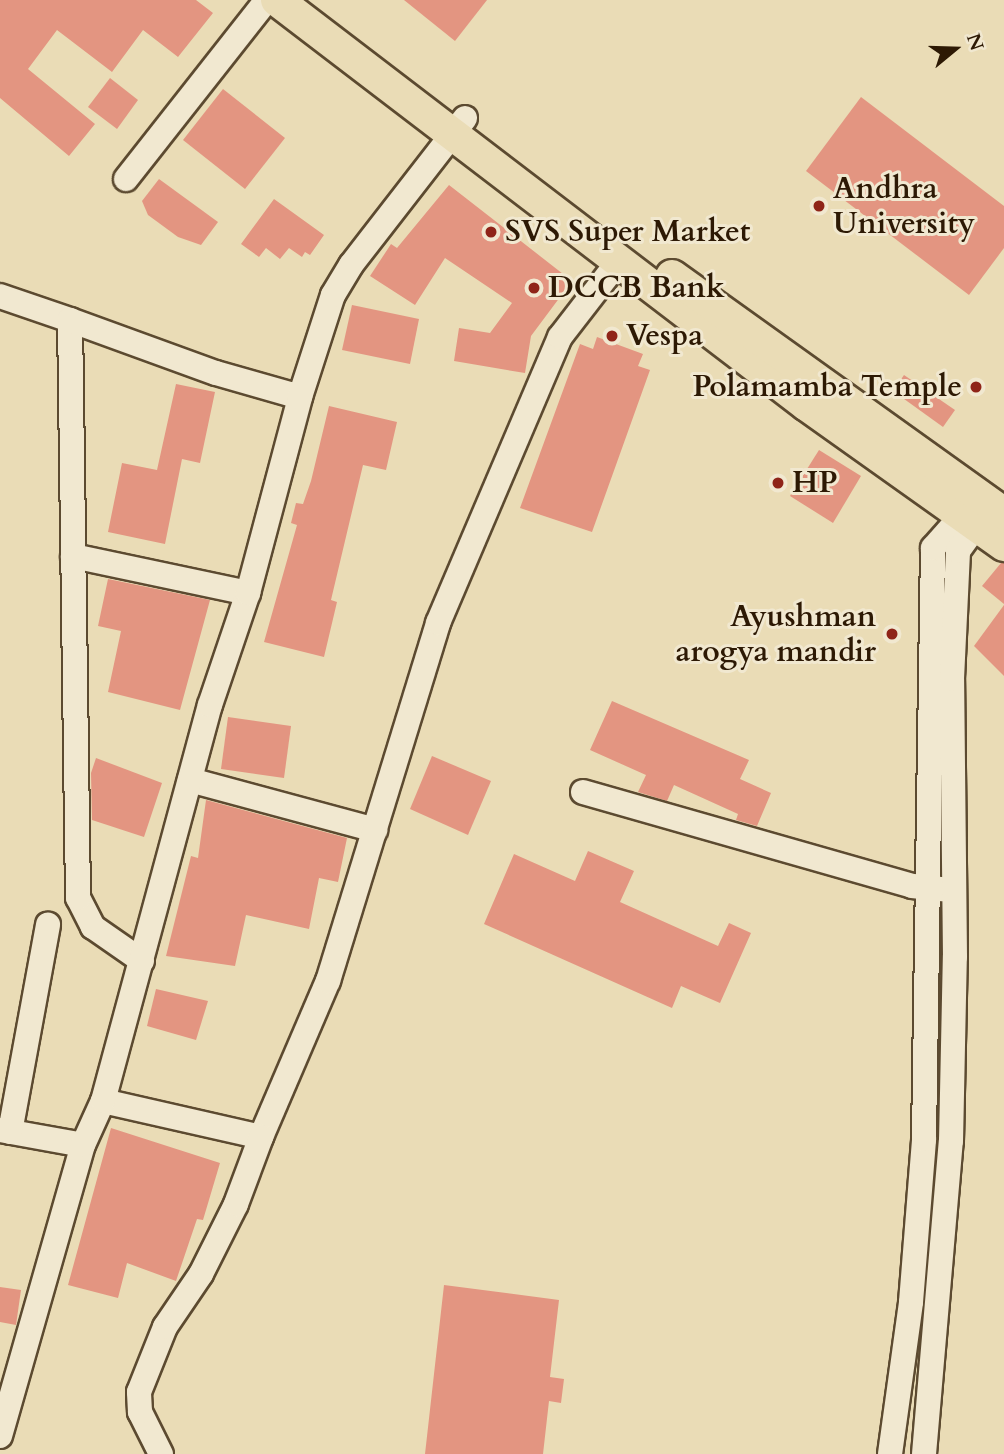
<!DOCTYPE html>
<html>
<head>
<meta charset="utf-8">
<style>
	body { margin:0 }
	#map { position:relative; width:1004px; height:1454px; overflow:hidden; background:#eadcb6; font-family:Cardo,serif }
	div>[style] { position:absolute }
	.building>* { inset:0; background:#e39581 }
	.roads { filter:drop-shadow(2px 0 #5c4a30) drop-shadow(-2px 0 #5c4a30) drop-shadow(0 2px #5c4a30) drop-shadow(0 -2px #5c4a30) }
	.minor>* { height:24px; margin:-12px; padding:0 12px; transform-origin:12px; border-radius:12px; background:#f1e8d0 }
	.major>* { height:32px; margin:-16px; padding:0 16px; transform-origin:16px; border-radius:16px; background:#eadcb6 }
	.dots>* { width:19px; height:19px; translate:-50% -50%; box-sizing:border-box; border:4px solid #f1e8d0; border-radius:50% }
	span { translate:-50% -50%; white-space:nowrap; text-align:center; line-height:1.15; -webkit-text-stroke:6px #f1e8d0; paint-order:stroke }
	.poi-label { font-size:30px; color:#2d1904; font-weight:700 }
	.left { translate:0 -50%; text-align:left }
	.right { translate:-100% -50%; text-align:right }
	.north { position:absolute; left:920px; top:14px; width:70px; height:70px; -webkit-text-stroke:5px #f1e8d0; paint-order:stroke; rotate:71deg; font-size:19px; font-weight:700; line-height:28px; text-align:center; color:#2d1904 }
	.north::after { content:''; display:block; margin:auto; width:24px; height:32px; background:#2d1904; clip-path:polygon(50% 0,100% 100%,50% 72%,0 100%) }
</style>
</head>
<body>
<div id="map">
	<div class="building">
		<i style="clip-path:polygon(0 0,196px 0,213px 13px,178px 57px,143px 30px,112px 72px,57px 30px,28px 69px,95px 124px,69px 156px,0 98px)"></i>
		<i style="clip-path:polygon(404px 0,487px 0,455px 41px)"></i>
		<i style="clip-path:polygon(110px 78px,138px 100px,117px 129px,88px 107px)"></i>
		<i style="clip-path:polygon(223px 89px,285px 138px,245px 189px,183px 140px)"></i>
		<i style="clip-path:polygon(861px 97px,1004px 206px,1004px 248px,969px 295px,806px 171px)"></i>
		<i style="clip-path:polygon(159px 179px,218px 222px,201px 245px,178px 237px,148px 215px,142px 201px)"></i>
		<i style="clip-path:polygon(449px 185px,572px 281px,531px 336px,525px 373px,454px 361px,459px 328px,490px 333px,512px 303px,445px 258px,415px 305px,370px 276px,391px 244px,397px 248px)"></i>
		<i style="clip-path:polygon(274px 199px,324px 235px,310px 255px,305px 252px,302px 257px,289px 248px,280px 259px,266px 248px,259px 257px,241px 244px)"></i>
		<i style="clip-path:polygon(352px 305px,419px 319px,410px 364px,342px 350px)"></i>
		<i style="clip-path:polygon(597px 337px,643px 354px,638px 366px,650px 370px,592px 532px,520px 508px,580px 344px,593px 349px)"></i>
		<i style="clip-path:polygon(904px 375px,955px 410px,943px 427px,893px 391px)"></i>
		<i style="clip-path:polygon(176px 384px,215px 392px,200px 463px,182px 459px,165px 544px,108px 532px,122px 463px,157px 470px)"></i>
		<i style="clip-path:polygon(329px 406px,397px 422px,386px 470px,363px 465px,331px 600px,337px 602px,324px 657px,264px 642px,297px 525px,291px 523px,296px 503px,303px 504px,311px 481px)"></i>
		<i style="clip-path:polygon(819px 450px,861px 476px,833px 523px,790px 496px)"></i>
		<i style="clip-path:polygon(1001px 563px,1004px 563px,1004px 604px,982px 586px)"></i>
		<i style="clip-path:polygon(108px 579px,210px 600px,180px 710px,108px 692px,121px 631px,98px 626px)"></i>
		<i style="clip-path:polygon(1004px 605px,1004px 676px,974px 646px)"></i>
		<i style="clip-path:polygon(612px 701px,749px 760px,740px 779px,771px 793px,757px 826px,736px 820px,738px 814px,674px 785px,667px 801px,638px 792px,646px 775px,590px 750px)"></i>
		<i style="clip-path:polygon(228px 717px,291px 726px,284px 778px,221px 769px)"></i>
		<i style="clip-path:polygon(432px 756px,491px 781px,468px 835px,410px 809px)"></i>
		<i style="clip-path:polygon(96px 758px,162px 783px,144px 837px,92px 820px,91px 773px)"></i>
		<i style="clip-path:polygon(206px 800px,347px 838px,338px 882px,319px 878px,309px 929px,246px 915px,235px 966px,166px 956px,191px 856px,198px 858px)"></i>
		<i style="clip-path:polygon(588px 851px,634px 871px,620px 902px,718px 946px,729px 923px,751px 933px,720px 1003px,681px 986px,672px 1008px,484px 924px,514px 854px,575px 881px)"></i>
		<i style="clip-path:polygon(156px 989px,208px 1001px,196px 1040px,147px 1026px)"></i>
		<i style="clip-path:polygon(111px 1128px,220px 1163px,203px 1220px,197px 1219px,176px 1281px,127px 1263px,118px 1298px,68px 1285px)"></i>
		<i style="clip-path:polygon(444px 1285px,559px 1300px,550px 1377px,564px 1379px,561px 1403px,549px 1401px,543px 1454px,425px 1454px)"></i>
		<i style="clip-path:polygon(0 1287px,21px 1290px,16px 1325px,0 1322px)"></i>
	</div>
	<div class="roads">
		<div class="minor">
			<i style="left:126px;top:179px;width:228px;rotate:-51.8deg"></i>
			<i style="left:0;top:296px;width:74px;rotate:18.9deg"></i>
			<i style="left:73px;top:556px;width:179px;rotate:11.9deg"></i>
			<i style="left:190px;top:780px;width:192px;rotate:15.1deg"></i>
			<i style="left:583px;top:792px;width:342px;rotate:15.9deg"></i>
			<i style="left:912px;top:886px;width:31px;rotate:6deg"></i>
			<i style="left:142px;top:961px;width:60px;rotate:-145.2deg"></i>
			<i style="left:93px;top:927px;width:33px;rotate:-117deg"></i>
			<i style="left:78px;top:898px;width:578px;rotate:-90.79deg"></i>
			<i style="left:70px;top:320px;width:155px;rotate:20deg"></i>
			<i style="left:216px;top:373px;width:87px;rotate:15.9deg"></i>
			<i style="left:103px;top:1101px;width:162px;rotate:12.8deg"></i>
			<i style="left:261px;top:1137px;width:170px;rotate:-66.8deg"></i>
			<i style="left:328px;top:981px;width:375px;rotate:-72.9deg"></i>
			<i style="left:438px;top:623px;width:311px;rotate:-66.9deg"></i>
			<i style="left:560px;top:337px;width:95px;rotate:-52.3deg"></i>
			<i style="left:0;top:1130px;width:84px;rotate:10.2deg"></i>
			<i style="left:10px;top:1132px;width:211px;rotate:-79.6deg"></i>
			<i style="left:0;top:1436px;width:303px;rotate:-74.1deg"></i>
			<i style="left:83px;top:1145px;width:48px;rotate:-65.6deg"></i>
			<i style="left:103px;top:1101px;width:410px;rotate:-74.9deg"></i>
			<i style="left:210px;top:705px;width:118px;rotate:-71.3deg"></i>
			<i style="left:248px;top:593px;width:203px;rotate:-75.1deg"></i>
			<i style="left:300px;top:397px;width:107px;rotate:-72.1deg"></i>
			<i style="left:333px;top:295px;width:35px;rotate:-59deg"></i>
			<i style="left:351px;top:265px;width:186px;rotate:-52.2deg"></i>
			<i style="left:161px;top:1454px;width:47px;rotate:-116.6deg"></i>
			<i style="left:140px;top:1412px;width:20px;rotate:-93deg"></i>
			<i style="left:139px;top:1392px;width:70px;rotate:-68.2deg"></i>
			<i style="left:165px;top:1327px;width:64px;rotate:-55.8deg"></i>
			<i style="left:201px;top:1274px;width:78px;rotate:-63.4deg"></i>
			<i style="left:236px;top:1204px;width:72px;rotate:-69.5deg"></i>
			<i style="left:890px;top:1454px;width:153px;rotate:-82.1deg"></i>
			<i style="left:911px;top:1302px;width:164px;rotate:-85.4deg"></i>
			<i style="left:924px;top:1139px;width:591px;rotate:-89.13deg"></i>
			<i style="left:933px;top:548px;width:60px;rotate:-48.4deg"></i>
			<i style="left:924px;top:1454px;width:314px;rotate:-85.1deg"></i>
			<i style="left:951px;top:1141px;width:184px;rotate:-88.8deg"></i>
			<i style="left:955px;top:957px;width:278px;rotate:-90.6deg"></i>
			<i style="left:952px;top:679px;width:128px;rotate:-87.3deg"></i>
			<i style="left:958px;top:551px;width:49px;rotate:-54.1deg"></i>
		</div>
		<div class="major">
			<i style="left:277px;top:0;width:667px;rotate:37.39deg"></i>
			<i style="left:807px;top:405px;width:242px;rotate:35.4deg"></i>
			<i style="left:672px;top:276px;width:408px;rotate:35.6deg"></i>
		</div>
	</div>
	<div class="dots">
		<i style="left:819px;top:206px;background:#8f2418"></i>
		<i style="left:491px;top:232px;background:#8f2418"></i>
		<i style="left:534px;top:288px;background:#8f2418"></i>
		<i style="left:612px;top:336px;background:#8f2418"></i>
		<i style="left:976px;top:387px;background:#8f2418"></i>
		<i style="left:778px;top:483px;background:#8f2418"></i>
		<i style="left:892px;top:634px;background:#8f2418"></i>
	</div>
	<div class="poi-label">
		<span class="left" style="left:833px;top:206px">Andhra<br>University</span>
		<span class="left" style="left:505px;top:232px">SVS Super Market</span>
		<span class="left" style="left:548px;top:288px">DCCB Bank</span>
		<span class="left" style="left:626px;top:336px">Vespa</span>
		<span class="right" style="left:962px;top:387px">Polamamba Temple</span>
		<span class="left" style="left:792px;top:483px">HP</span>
		<span class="right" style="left:876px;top:634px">Ayushman<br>arogya mandir</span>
	</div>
	<div class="north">N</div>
</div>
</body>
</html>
